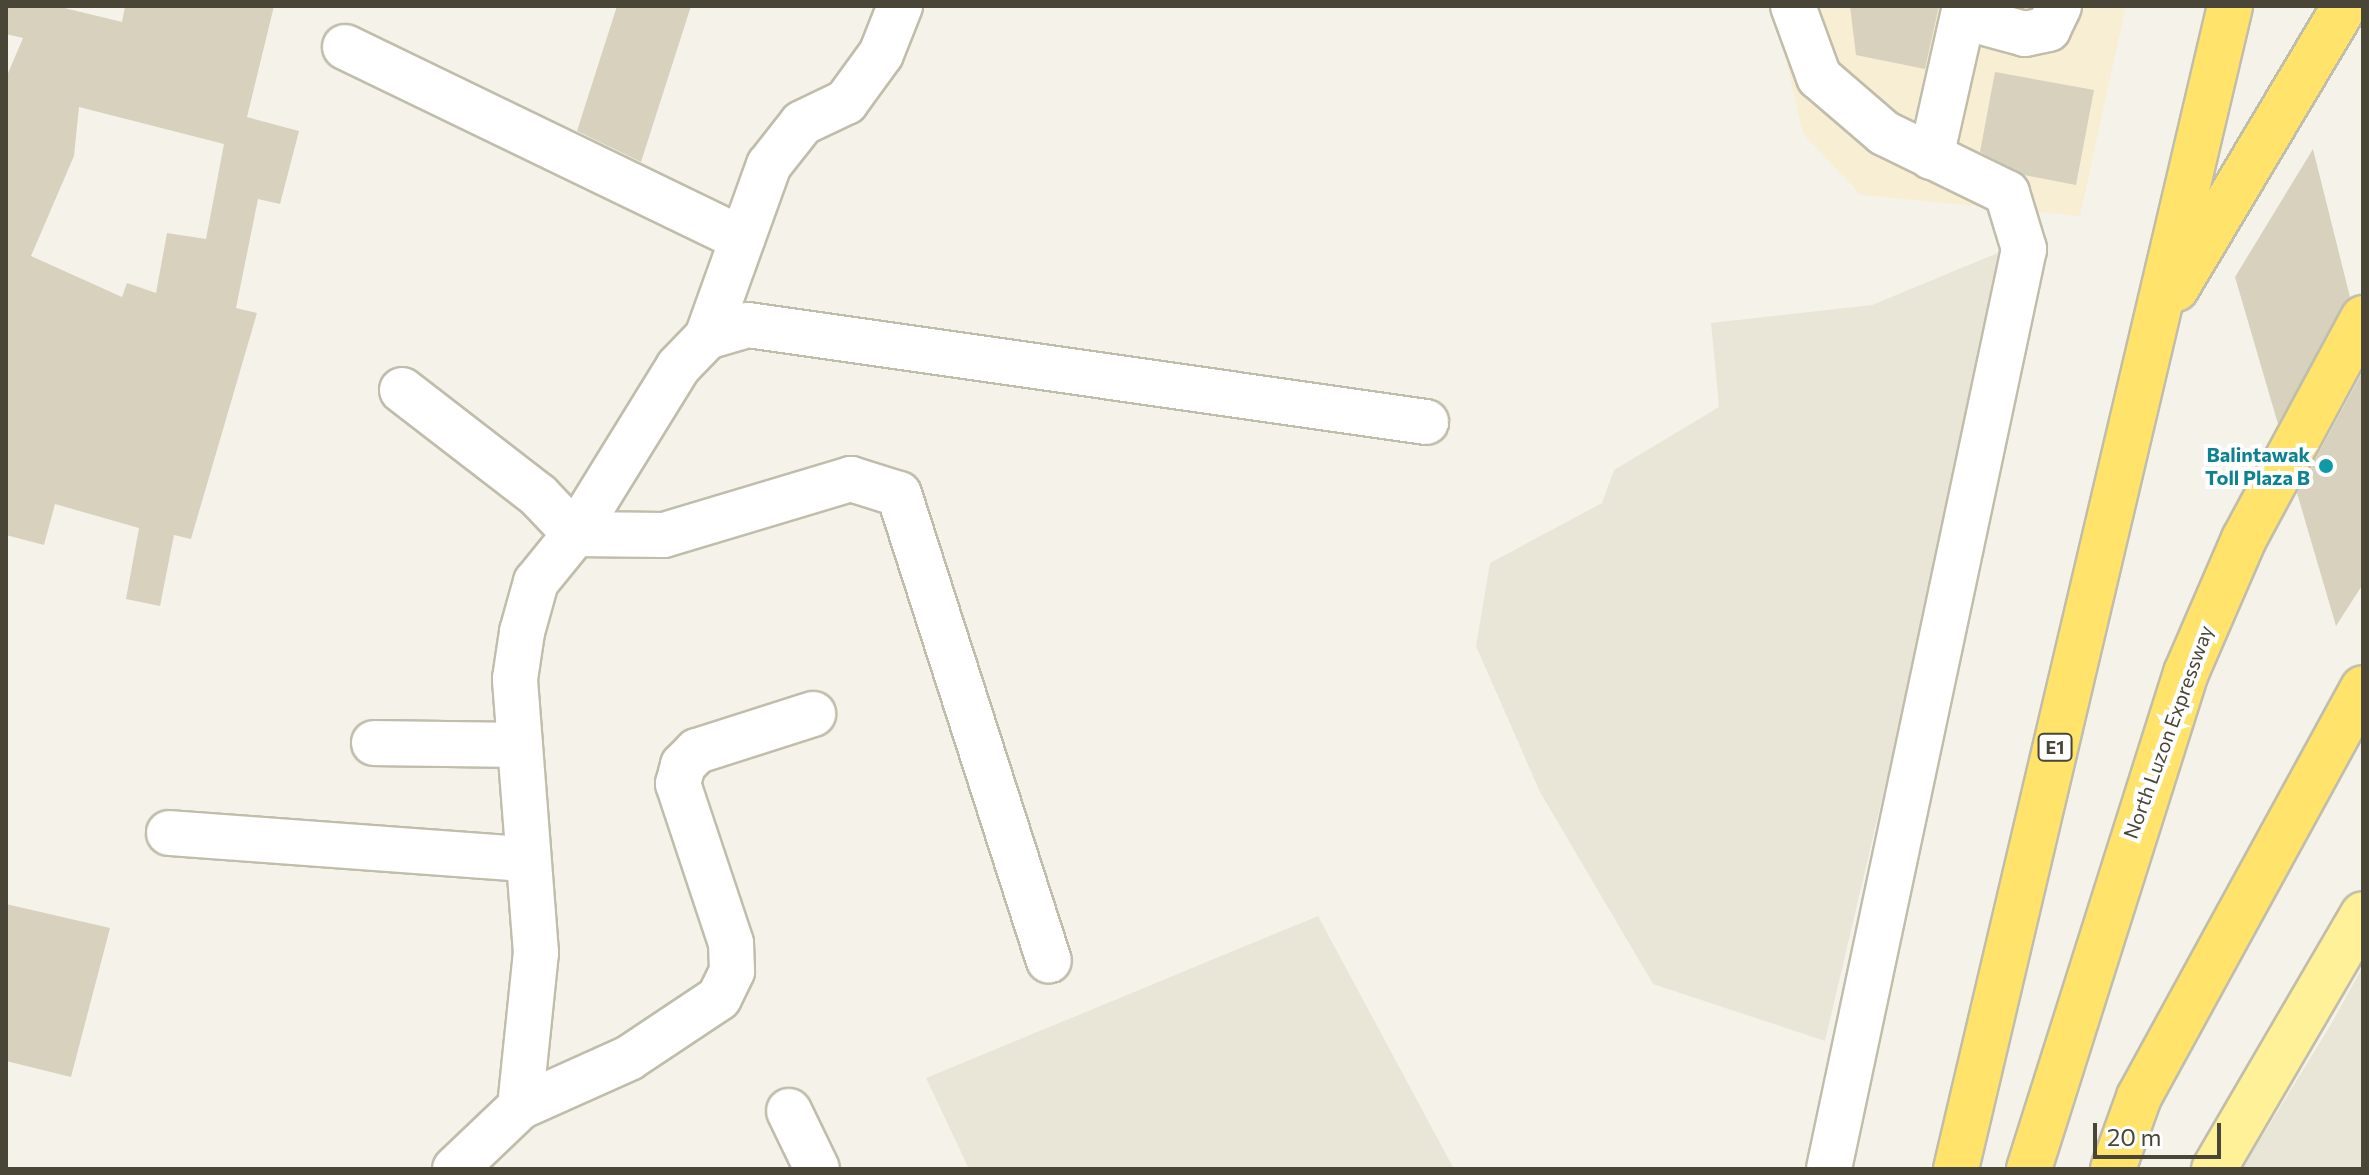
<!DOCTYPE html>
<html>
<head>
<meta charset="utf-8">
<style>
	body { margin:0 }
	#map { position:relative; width:2369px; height:1175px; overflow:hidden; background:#f5f3e9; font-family:Commissioner,sans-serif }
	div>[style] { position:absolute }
	.residential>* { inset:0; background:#e9e6d7 }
	.commercial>* { inset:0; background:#f7eed4 }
	.building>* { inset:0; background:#d7d1be }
	.roads { filter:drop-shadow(2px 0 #c1bdab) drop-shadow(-2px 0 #c1bdab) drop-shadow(0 2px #c1bdab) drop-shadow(0 -2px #c1bdab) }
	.minor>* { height:44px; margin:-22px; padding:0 22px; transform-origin:22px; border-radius:22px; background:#fff }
	.major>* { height:44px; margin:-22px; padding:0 22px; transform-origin:22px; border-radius:22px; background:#fff198 }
	.highway>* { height:44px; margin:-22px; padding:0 22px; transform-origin:22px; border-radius:22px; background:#ffe36a }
	.dots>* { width:22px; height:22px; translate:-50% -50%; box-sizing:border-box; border:4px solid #fff; border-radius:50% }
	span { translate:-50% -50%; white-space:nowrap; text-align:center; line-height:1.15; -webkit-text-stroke:8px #fff; paint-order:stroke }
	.shield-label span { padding:2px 6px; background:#fff; border:2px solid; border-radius:6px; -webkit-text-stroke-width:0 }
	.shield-label { font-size:18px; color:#494537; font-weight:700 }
	.culture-label { font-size:20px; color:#0d838f; font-weight:700 }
	.right { translate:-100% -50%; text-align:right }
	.street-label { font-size:20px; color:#494537 }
	.frame { position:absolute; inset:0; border:8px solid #494537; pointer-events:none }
	.scale { position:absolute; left:2093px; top:1123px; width:128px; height:36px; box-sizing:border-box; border:4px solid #494537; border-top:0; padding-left:10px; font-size:24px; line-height:28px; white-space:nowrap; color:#494537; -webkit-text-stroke:6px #fff; paint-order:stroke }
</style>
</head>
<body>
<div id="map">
	<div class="residential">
		<i style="clip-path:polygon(2012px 247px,1825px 1041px,1653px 984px,1540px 792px,1476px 646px,1490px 563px,1602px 503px,1614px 470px,1719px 407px,1711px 323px,1872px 305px)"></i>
		<i style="clip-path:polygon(1318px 916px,1454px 1169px,969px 1169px,926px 1078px)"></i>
		<i style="clip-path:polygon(2363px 966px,2363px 1169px,2242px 1169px,2330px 1026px)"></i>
	</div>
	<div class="commercial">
		<i style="clip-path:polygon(1773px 6px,2126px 6px,2080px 216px,1861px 195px,1803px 134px)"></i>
	</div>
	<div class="building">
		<i style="clip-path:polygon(evenodd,6px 6px,56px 6px,122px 22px,125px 6px,274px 6px,247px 117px,299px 131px,280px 204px,258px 199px,236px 308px,257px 313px,191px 539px,174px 535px,160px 606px,126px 599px,139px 528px,55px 504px,44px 545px,6px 535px,6px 78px,23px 38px,6px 34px,6px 6px,79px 107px,224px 144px,206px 239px,167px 233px,156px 293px,127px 283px,122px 297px,31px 256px,74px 156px,79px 107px)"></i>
		<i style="clip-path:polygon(617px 6px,691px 6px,641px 162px,577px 131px)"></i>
		<i style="clip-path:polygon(1850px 6px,1939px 6px,1925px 69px,1856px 55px)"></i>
		<i style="clip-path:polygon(1995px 72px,2094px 90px,2076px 185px,2024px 175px,1980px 152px)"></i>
		<i style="clip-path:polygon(2313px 149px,2350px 297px,2278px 424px,2235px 277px)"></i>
		<i style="clip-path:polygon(2363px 371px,2363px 584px,2336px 626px,2297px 493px)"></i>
		<i style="clip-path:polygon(6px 904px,110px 928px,71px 1077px,6px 1061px)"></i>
	</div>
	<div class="roads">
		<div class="minor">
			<i style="left:1793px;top:6px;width:76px;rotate:69.9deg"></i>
			<i style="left:1819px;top:77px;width:86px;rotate:40.7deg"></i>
			<i style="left:1884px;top:133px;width:137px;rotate:26deg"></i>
			<i style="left:2007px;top:193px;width:59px;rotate:73.1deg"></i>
			<i style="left:2024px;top:249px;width:940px;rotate:101.97deg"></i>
			<i style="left:1963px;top:17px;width:64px;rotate:15.3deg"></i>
			<i style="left:2025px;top:34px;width:24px;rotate:-12deg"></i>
			<i style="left:2048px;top:29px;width:25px;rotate:-64deg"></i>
			<i style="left:345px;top:47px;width:441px;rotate:25.8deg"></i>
			<i style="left:1931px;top:157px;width:155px;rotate:-77.3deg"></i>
			<i style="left:707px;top:337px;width:183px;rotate:-70.2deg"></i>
			<i style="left:769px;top:165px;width:53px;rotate:-51.8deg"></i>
			<i style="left:802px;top:123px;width:49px;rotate:-25.5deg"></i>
			<i style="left:846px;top:102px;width:59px;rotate:-53.9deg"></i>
			<i style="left:881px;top:54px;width:52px;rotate:-68.4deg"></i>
			<i style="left:402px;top:390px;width:172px;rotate:37.7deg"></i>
			<i style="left:538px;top:495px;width:54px;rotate:46.5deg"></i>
			<i style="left:575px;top:534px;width:89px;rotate:0.6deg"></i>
			<i style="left:664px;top:535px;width:195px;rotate:-16.7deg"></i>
			<i style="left:851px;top:479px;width:50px;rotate:17.4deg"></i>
			<i style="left:899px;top:494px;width:490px;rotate:72.2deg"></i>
			<i style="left:374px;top:743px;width:146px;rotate:0.8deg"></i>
			<i style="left:169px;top:833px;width:359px;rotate:4.2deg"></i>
			<i style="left:520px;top:1107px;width:155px;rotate:-84.1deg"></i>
			<i style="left:536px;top:953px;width:275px;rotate:-94.4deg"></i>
			<i style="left:515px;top:679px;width:48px;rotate:-81.5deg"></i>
			<i style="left:522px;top:632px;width:52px;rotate:-74.4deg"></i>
			<i style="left:536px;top:582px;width:62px;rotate:-50.9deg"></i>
			<i style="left:575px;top:534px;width:196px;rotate:-58.3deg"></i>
			<i style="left:678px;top:367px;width:42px;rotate:-46deg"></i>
			<i style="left:707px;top:337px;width:43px;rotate:-16.3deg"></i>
			<i style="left:748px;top:325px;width:685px;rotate:8.14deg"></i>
			<i style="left:789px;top:1111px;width:64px;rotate:64.2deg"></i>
			<i style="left:455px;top:1169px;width:90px;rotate:-43.6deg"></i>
			<i style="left:520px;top:1107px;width:120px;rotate:-24.2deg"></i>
			<i style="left:629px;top:1058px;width:108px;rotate:-33.7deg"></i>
			<i style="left:719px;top:998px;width:30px;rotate:-64deg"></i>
			<i style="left:732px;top:971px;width:28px;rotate:-92deg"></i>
			<i style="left:731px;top:943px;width:168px;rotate:-108.4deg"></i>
			<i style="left:678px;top:784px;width:20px;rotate:-75deg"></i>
			<i style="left:683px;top:765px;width:20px;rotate:-45deg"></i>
			<i style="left:697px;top:751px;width:122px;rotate:-17.7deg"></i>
		</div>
		<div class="major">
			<i style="left:2214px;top:1169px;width:295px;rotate:-59.7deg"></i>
		</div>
		<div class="highway">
			<i style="left:2176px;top:289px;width:330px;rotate:-59.2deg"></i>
			<i style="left:1956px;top:1169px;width:1195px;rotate:-76.74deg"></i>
			<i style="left:2029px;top:1169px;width:520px;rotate:-72.44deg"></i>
			<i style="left:2186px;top:673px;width:146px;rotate:-66.6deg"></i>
			<i style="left:2244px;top:539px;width:251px;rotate:-61.7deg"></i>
			<i style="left:2113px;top:1169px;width:77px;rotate:-70.1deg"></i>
			<i style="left:2139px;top:1097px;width:466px;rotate:-61.3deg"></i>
		</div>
	</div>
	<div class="dots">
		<i style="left:2326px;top:466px;background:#0f9aa8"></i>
	</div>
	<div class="shield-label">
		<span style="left:2055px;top:747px">E1</span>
	</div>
	<div class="culture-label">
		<span class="right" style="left:2310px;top:466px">Balintawak<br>Toll Plaza B</span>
	</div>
	<div class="street-label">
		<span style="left:2168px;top:732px;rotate:-70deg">North Luzon Expressway</span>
	</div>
	<div class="frame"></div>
	<div class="scale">20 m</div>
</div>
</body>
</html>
